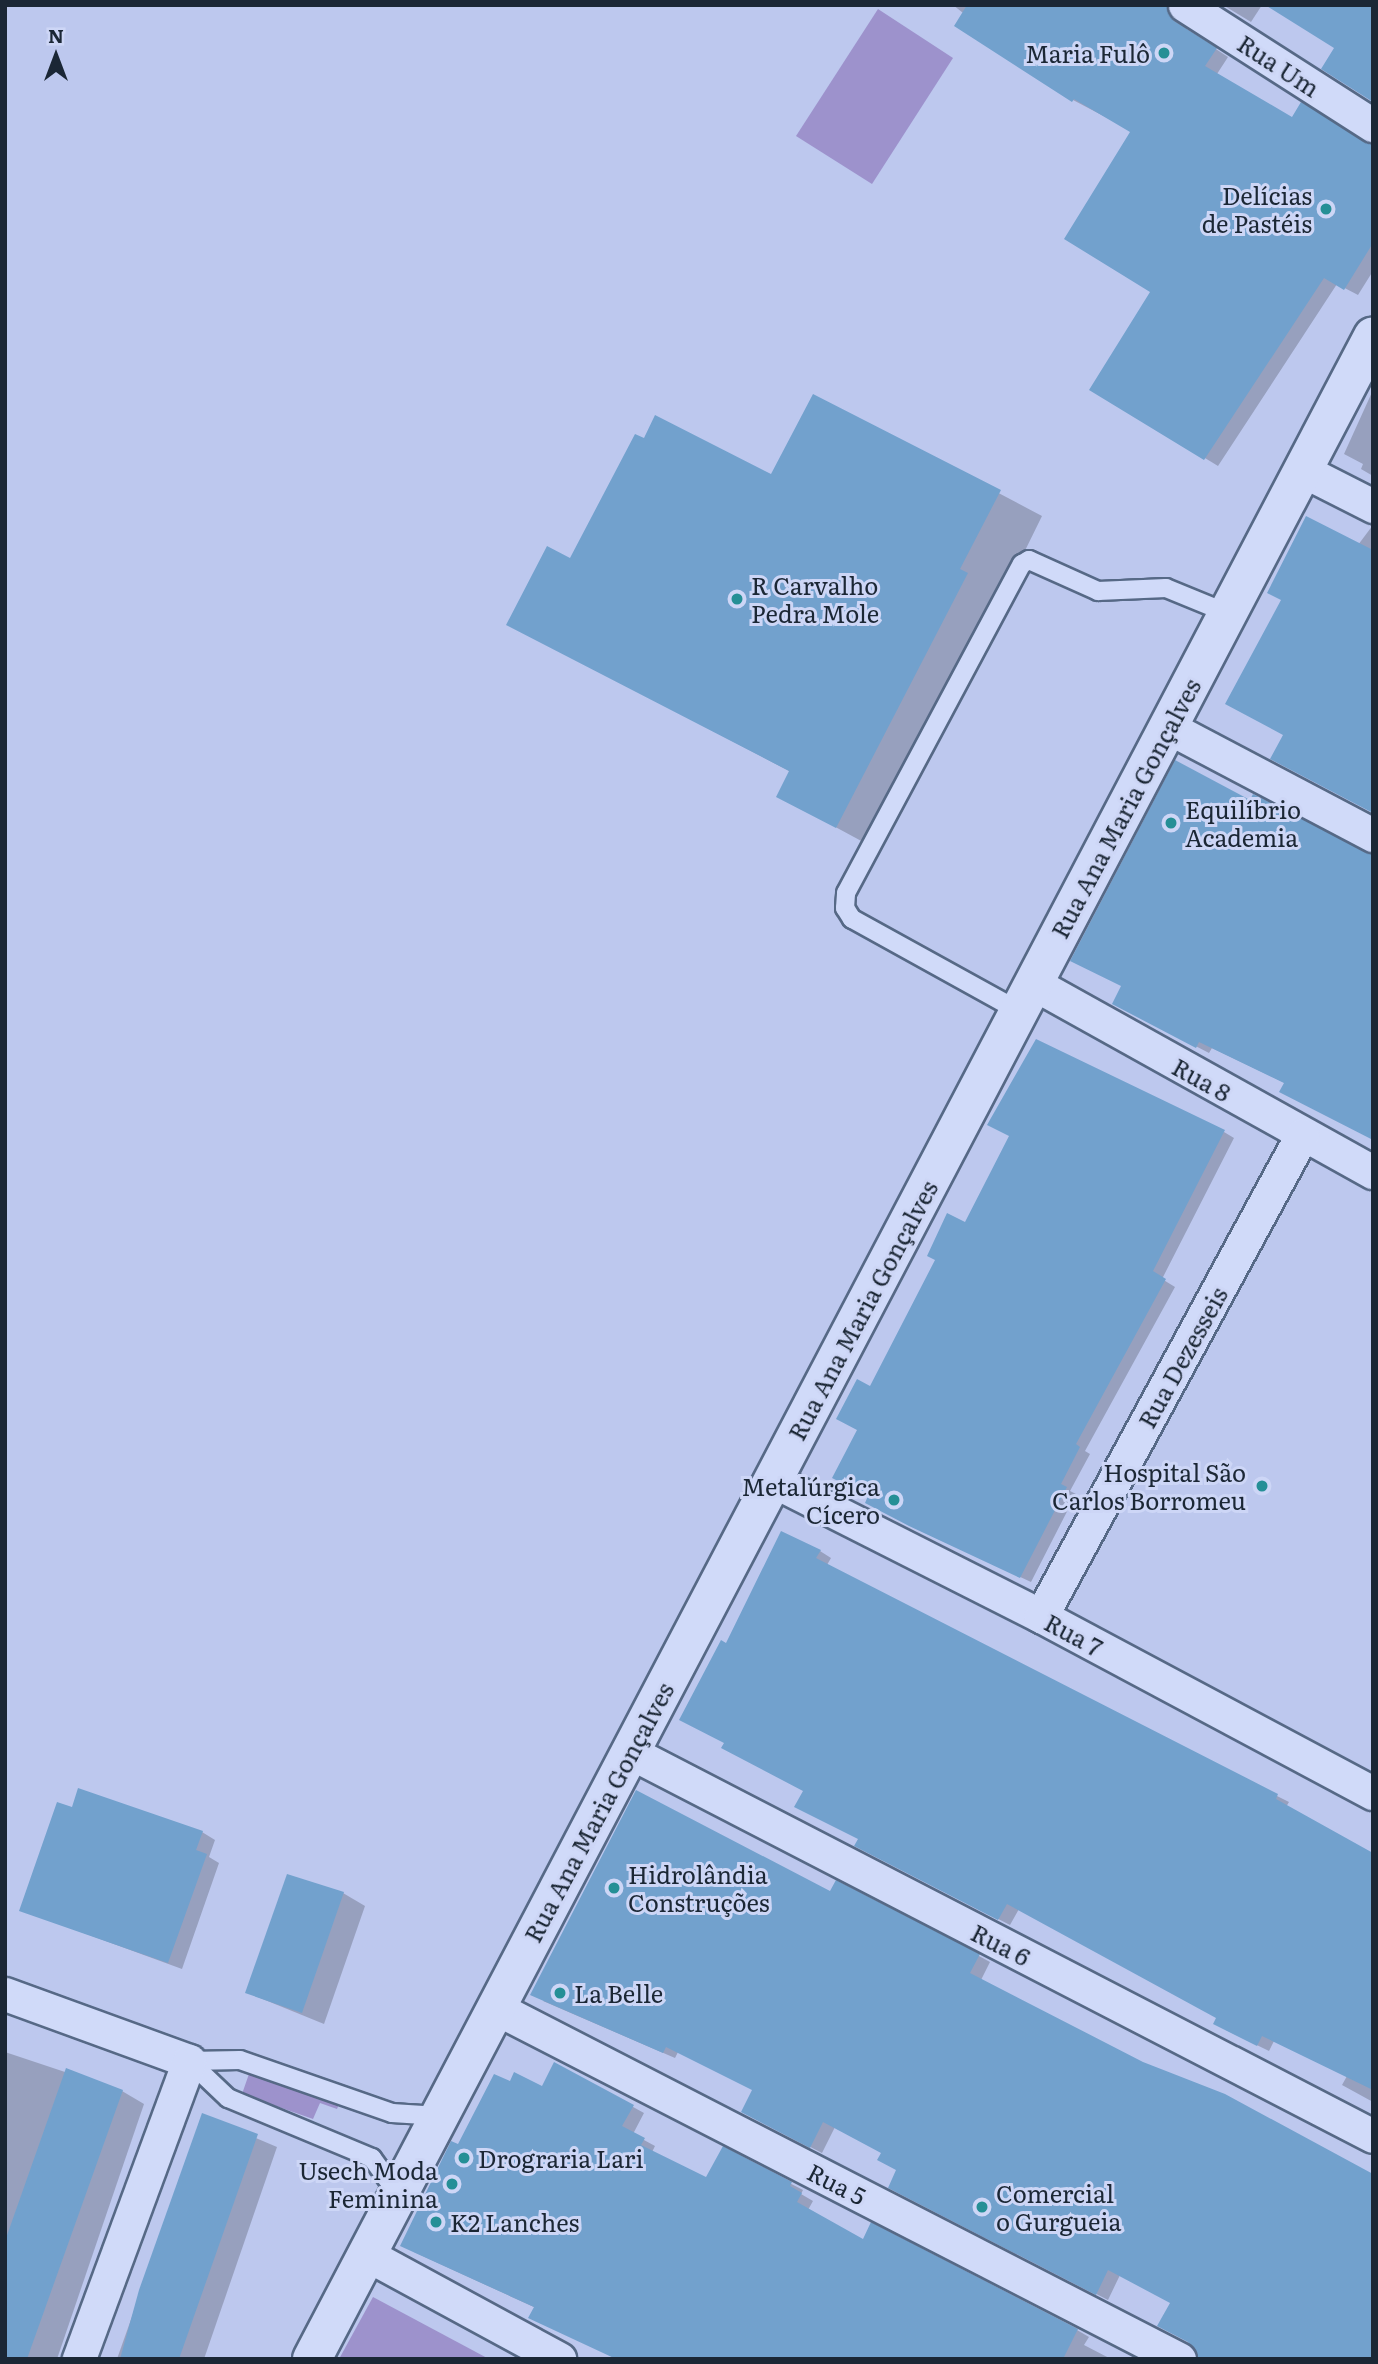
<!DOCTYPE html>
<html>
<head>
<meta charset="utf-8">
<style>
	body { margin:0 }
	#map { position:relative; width:1378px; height:2364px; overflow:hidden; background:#bdc8ee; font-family:Literata,serif }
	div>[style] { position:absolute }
	.green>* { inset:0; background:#9d92cc }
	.shadow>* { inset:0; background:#0003 }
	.building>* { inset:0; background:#72a1cd }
	.roads { filter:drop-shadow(2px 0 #566986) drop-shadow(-2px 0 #566986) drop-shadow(0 2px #566986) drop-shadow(0 -2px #566986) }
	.lane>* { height:18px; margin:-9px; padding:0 9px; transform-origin:9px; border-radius:9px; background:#d0daf9 }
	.street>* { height:33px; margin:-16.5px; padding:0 16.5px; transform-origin:16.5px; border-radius:16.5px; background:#d0daf9 }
	.secondary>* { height:38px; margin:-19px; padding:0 19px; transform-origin:19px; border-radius:19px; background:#d0daf9 }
	.dots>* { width:19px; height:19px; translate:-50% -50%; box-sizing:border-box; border:4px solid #cdd6f6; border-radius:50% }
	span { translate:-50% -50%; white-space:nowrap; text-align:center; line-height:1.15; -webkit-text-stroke:6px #cdd6f6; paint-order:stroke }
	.poi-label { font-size:24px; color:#1b2735 }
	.right { translate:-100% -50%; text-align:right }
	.left { translate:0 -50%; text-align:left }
	.street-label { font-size:24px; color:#1b2735 }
	.frame { position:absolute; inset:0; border:7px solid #1b2735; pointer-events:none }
	.north { position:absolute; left:21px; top:21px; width:70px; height:70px; -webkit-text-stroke:5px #cdd6f6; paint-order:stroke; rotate:0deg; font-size:19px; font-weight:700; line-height:28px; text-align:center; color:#1b2735 }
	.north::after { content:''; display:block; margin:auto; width:24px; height:32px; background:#1b2735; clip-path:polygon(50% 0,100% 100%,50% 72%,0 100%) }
</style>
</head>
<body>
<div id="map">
	<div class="green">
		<i style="clip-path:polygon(878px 9px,953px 58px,872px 184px,796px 136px)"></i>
		<i style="clip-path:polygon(250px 2071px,339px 2104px,337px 2109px,320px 2103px,313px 2119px,242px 2094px)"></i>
		<i style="clip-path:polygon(373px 2297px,489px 2359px,339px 2359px)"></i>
	</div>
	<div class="shadow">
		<i style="clip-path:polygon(953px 5px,1180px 5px,1178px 13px,1187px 30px,1228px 57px,1217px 74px,1293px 119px,1373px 144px,1373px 271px,1358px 295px,1337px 284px,1218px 466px,1092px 389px,1153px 291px,1132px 131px,1073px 100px)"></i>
		<i style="clip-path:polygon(1223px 5px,1262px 5px,1251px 22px)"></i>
		<i style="clip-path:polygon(1373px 390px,1373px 476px,1361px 469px,1363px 464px,1344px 454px)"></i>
		<i style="clip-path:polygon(814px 396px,1042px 516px,878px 850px,778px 796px,791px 772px,509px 624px,571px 561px,772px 476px)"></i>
		<i style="clip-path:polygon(1373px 525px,1373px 812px,1285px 734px,1358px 545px)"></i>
		<i style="clip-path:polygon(1373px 879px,1285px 1083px,1212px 1048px,1209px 1053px,1126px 1010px)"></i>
		<i style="clip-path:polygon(1224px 1132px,1234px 1138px,1162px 1279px,1175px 1287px,1085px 1451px,1090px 1454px,1070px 1491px,1076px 1494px,1031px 1582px,921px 1531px,870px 1496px,859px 1429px,871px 1389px,965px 1224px)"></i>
		<i style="clip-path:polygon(820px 1551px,831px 1558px,827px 1565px,1277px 1796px,1289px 1802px,1286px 1807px,1373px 1855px,1373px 2102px,1342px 2085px,1347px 2076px,1274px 2041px,1269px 2051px,1226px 2030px,1218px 2018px,1019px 1909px,1010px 1925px,867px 1852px,860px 1839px,805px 1791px,726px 1743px,727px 1645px)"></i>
		<i style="clip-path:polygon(73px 1809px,202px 1832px,215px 1840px,209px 1857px,219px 1863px,182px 1969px,21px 1910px)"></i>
		<i style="clip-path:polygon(343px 1893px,365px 1906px,324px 2024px,248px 1993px)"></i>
		<i style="clip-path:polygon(831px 1894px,979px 1956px,990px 1962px,981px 1980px,1143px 2064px,1172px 2303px,1120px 2275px,1108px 2300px,902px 2194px,898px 2170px,883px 2153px,835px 2127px,822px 2153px,754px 2118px,754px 2090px,678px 2052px,675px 2058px,543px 2001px)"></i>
		<i style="clip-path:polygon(5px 2052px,122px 2091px,144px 2104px,57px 2359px,5px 2359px)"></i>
		<i style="clip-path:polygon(555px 2064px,644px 2113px,633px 2134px,655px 2146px,652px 2152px,707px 2179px,724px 2149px,803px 2190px,801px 2194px,813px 2201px,808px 2210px,864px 2241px,1077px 2330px,1089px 2337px,1084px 2345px,1111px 2359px,616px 2359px,536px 2308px,414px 2252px,459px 2147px,510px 2084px,543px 2088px)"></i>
		<i style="clip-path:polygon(203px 2116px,277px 2147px,204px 2359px,117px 2359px)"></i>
	</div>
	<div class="building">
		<i style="clip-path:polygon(967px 5px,1166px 5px,1174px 21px,1217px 48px,1205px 66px,1292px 117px,1301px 102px,1373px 144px,1373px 243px,1344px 290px,1324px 278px,1204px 460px,1089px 390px,1150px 292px,1064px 239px,1130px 132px,1074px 99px,1072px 102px,954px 26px)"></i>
		<i style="clip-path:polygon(1265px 5px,1373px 5px,1373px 102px,1321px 69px,1334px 48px)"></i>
		<i style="clip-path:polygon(813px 394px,1001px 490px,960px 569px,968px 573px,836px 828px,776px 797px,789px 771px,506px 625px,547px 546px,570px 558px,635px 434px,644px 438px,655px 415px,771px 474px)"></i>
		<i style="clip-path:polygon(1306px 516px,1373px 550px,1373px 813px,1270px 759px,1283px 735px,1225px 704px,1281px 600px,1267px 593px)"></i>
		<i style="clip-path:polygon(1175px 760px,1250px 800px,1253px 794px,1373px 854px,1373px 1140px,1279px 1092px,1284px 1083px,1199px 1042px,1196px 1048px,1112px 1004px,1121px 986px,1070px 961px)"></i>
		<i style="clip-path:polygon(1036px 1039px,1225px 1130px,1153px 1271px,1166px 1279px,1076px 1444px,1080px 1447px,1061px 1484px,1067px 1487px,1020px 1578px,909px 1526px,865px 1503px,868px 1496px,832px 1478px,857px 1430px,836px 1419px,857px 1379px,870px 1386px,935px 1260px,927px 1256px,947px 1213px,965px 1222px,1009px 1136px,987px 1125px)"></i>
		<i style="clip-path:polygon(781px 1531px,821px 1550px,816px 1558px,1278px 1794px,1276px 1799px,1373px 1853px,1373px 2090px,1262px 2036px,1257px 2046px,1213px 2024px,1216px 2018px,1007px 1904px,998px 1920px,854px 1846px,858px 1839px,794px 1807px,803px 1791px,721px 1748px,724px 1743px,679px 1720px,721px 1640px,726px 1643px)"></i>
		<i style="clip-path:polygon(78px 1788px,203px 1831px,196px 1850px,207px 1854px,168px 1963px,19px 1911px,57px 1802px,72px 1807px)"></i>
		<i style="clip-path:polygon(636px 1790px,830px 1891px,836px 1880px,980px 1954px,970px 1973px,1143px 2062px,1225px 2094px,1373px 2174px,1373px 2359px,1198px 2359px,1188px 2342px,1157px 2326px,1170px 2303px,1108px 2270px,1096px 2295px,888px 2188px,896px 2170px,877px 2160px,881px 2153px,823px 2122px,810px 2148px,741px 2112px,752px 2090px,666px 2047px,663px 2053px,530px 1995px)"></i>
		<i style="clip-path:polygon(287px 1874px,344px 1892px,302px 2013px,245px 1993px)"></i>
		<i style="clip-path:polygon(554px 2062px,634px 2105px,622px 2126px,645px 2138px,641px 2145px,706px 2177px,723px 2146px,792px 2182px,790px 2186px,802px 2193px,797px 2202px,863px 2239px,871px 2222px,1078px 2329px,1063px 2359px,616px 2359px,528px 2318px,534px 2307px,400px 2246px,451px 2141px,458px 2144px,494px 2074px,510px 2081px,514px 2072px,542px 2086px)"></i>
		<i style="clip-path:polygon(66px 2068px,123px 2090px,27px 2359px,5px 2359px,5px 2241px)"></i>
		<i style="clip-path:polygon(202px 2113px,258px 2134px,179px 2359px,120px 2359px,139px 2290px)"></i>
	</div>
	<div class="roads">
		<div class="lane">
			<i style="left:1019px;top:1011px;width:191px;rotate:-151.1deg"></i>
			<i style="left:852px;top:919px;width:13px;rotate:-122deg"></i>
			<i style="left:845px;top:908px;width:15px;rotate:-86deg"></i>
			<i style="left:846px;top:893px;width:373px;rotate:-61.9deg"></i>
			<i style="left:1022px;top:564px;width:8px;rotate:-30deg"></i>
			<i style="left:1029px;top:560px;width:76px;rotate:24.2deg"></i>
			<i style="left:1098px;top:591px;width:68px;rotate:-2.5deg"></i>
			<i style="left:1166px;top:588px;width:66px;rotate:22.3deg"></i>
			<i style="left:189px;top:2061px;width:51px;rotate:-1.1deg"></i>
			<i style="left:240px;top:2060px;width:161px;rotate:19.2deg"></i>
			<i style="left:392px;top:2113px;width:47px;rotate:3.7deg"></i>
			<i style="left:189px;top:2061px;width:54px;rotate:43.5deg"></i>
			<i style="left:228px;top:2098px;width:156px;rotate:22.6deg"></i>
			<i style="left:372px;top:2158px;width:44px;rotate:54.2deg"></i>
		</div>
		<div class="street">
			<i style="left:1185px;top:5px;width:223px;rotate:32.6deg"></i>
			<i style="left:1302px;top:470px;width:80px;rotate:26.9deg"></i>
			<i style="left:1168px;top:727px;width:232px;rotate:27.8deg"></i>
			<i style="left:1033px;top:983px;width:389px;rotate:29.1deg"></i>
			<i style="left:772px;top:1480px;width:301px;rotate:26.8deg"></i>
			<i style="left:1041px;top:1616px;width:376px;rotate:28.1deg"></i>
			<i style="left:1041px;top:1616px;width:547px;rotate:-61.51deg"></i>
			<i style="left:630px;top:1752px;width:836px;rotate:27.33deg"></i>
			<i style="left:5px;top:1994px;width:196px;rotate:20deg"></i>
			<i style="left:189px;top:2061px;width:318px;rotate:110.3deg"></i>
			<i style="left:496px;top:2008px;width:768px;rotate:27.2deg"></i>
			<i style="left:366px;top:2254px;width:220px;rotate:28.5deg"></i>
		</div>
		<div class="secondary">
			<i style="left:312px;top:2359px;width:2284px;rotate:-62.32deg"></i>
		</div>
	</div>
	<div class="dots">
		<i style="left:1164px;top:53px;background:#258f96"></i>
		<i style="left:1326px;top:209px;background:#258f96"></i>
		<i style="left:737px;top:599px;background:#258f96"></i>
		<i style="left:1171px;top:823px;background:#258f96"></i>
		<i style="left:1262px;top:1486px;background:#258f96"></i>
		<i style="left:894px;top:1500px;background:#258f96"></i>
		<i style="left:614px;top:1888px;background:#258f96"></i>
		<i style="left:560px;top:1993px;background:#258f96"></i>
		<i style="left:464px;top:2158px;background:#258f96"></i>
		<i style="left:452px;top:2184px;background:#258f96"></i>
		<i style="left:982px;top:2207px;background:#258f96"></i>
		<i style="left:436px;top:2222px;background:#258f96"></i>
	</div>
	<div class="poi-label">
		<span class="right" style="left:1150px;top:53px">Maria Fulô</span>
		<span class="right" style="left:1312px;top:209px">Delícias<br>de Pastéis</span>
		<span class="left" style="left:751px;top:599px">R Carvalho<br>Pedra Mole</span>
		<span class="left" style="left:1185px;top:823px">Equilíbrio<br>Academia</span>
		<span class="right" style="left:1246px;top:1486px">Hospital São<br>Carlos Borromeu</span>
		<span class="right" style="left:880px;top:1500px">Metalúrgica<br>Cícero</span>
		<span class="left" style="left:628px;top:1888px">Hidrolândia<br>Construções</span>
		<span class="left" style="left:574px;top:1993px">La Belle</span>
		<span class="left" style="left:478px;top:2158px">Drograria Lari</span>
		<span class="right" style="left:438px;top:2184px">Usech Moda<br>Feminina</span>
		<span class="left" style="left:996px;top:2207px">Comercial<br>o Gurgueia</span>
		<span class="left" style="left:450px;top:2222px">K2 Lanches</span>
	</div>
	<div class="street-label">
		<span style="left:1279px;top:65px;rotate:33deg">Rua Um</span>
		<span style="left:1125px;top:808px;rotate:-62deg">Rua Ana Maria Gonçalves</span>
		<span style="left:1202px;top:1079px;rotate:29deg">Rua 8</span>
		<span style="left:862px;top:1310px;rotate:-62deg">Rua Ana Maria Gonçalves</span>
		<span style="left:1182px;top:1357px;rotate:-61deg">Rua Dezesseis</span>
		<span style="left:1074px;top:1634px;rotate:28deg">Rua 7</span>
		<span style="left:598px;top:1812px;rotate:-62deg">Rua Ana Maria Gonçalves</span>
		<span style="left:1001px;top:1944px;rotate:27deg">Rua 6</span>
		<span style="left:837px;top:2183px;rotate:27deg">Rua 5</span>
	</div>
	<div class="frame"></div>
	<div class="north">N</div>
</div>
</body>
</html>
